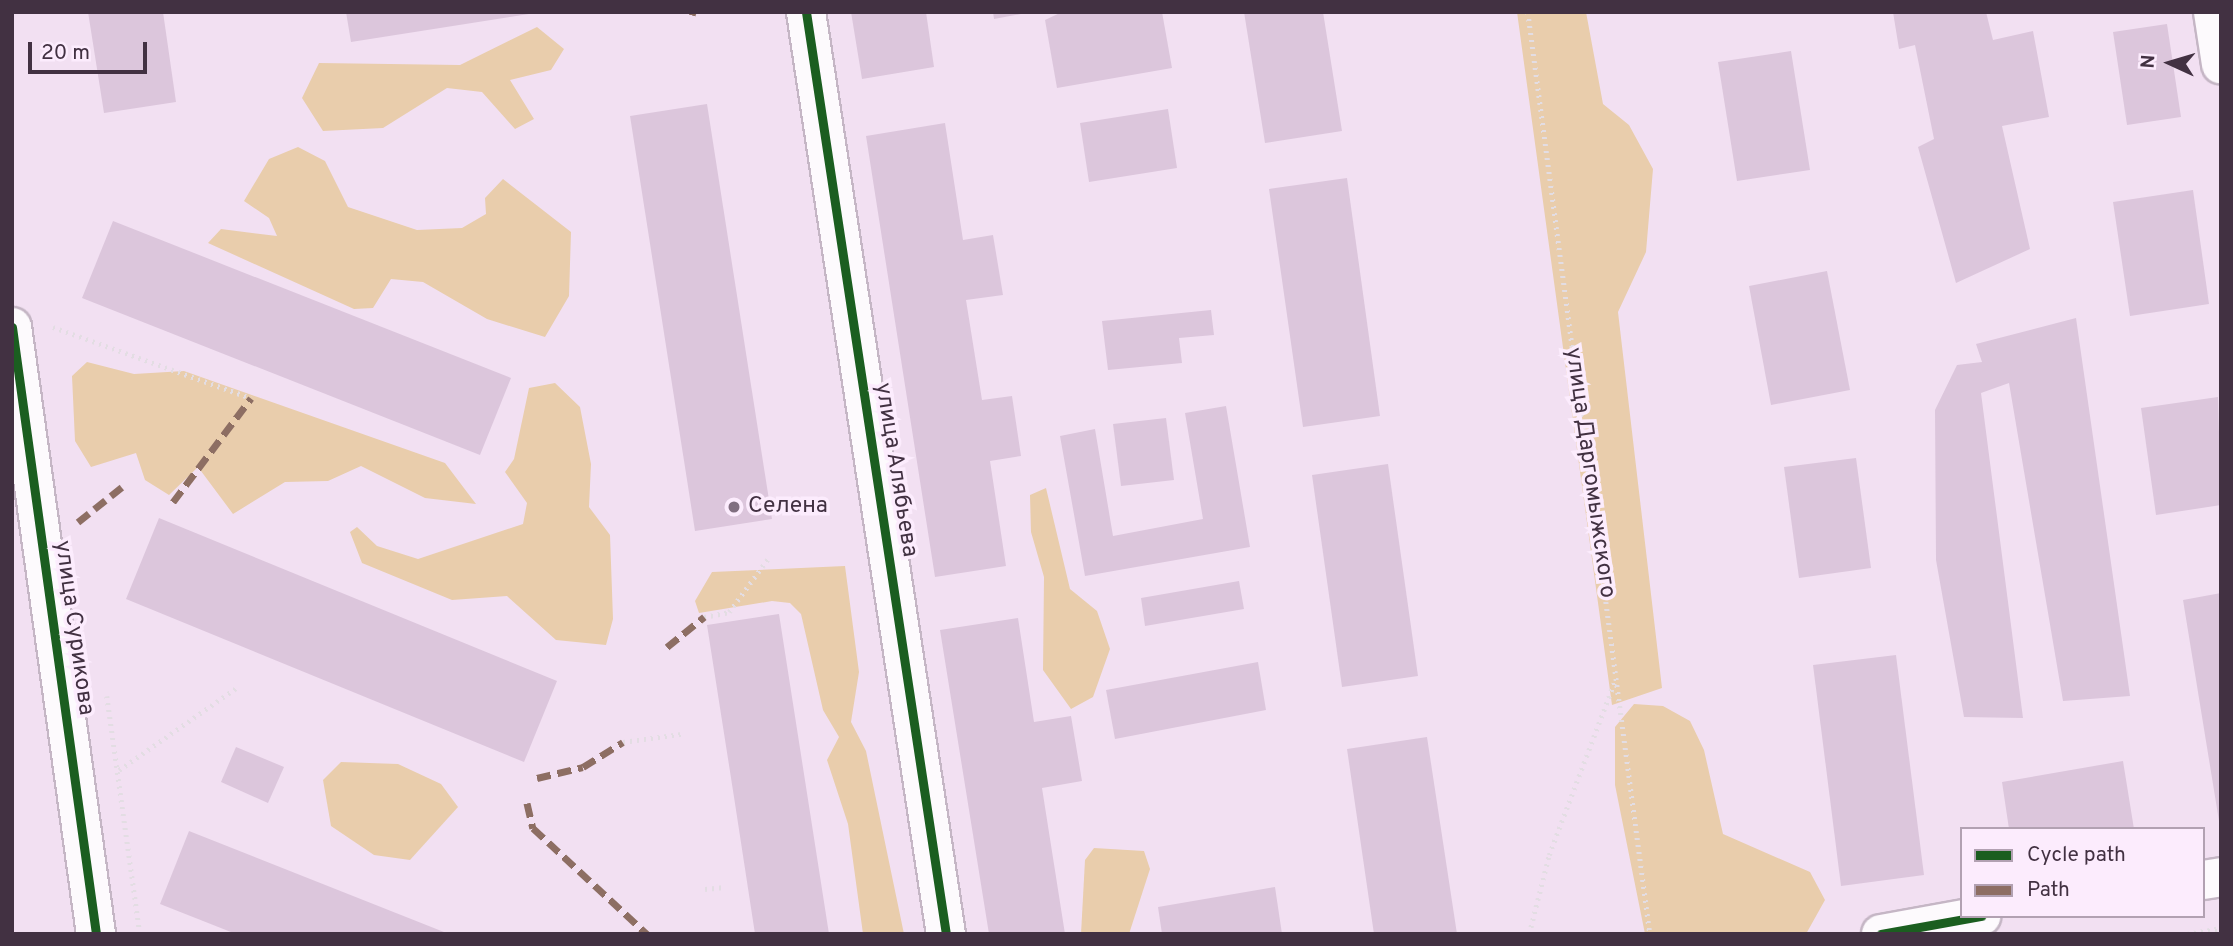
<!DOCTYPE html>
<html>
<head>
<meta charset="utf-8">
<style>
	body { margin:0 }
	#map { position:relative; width:2233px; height:946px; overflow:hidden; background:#f2e0f2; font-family:Overpass,sans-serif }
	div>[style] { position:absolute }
	.green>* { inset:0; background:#e9cdac }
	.building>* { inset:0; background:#dcc6dc }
	.path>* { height:4.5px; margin-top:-2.25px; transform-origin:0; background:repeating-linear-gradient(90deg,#e3dde3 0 2px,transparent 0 7px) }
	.roads { filter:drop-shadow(2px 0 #c5b6c5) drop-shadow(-2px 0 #c5b6c5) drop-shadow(0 2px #c5b6c5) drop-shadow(0 -2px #c5b6c5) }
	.minor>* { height:38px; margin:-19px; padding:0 19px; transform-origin:19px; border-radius:19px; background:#fdfafd }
	.quiet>* { height:7px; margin-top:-3.5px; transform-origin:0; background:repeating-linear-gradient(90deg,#8d6e63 0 14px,transparent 0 21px) }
	.cycleway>* { height:9px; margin:-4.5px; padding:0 4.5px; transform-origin:4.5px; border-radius:4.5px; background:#1b5e20 }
	.dots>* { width:19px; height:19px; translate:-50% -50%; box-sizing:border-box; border:4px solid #fcecfd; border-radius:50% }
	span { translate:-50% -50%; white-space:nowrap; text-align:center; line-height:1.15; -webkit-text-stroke:7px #fcecfd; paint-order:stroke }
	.street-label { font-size:23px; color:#423142 }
	.poi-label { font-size:23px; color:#423142 }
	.left { translate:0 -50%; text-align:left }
	.frame { position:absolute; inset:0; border:14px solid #423142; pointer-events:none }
	.legend { position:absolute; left:1960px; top:827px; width:245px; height:91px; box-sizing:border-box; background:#fcecfd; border:2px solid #b2a1b2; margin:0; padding:9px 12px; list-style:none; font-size:21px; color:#423142 }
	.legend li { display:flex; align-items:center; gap:14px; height:35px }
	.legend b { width:35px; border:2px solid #b2a1b2 }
	.north { position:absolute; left:2135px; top:28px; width:70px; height:70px; -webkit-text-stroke:5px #fcecfd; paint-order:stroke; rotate:274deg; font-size:19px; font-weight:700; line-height:28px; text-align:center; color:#423142 }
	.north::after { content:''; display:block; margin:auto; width:24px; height:32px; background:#423142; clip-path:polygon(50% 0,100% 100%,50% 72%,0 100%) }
	.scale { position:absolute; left:28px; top:42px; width:119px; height:32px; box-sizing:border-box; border:4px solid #423142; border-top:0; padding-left:9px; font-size:21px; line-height:24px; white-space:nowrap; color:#423142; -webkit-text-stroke:5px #fcecfd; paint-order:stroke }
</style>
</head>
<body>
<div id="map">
	<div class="green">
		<i style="clip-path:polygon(1517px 12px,1586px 12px,1603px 104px,1629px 125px,1653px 169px,1646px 252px,1618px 312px,1662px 688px,1612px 705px)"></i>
		<i style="clip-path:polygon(537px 27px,564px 49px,551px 70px,510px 80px,534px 119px,515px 129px,482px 92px,447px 88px,383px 128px,323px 131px,302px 98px,319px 63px,460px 65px)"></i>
		<i style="clip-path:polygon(298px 147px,325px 161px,348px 207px,417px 230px,462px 228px,486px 214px,485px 198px,503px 179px,571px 232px,569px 296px,545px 337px,487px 319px,423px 282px,391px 279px,373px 308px,354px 309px,208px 243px,221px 229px,277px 236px,269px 218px,244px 201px,269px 159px)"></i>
		<i style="clip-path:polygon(87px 362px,134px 374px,184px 371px,445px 463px,476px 504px,425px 498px,361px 466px,328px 481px,285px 482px,233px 514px,198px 467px,169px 495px,145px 480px,136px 453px,91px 467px,75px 441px,72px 376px)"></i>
		<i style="clip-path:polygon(555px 383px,580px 407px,591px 464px,589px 507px,610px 535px,613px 619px,606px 645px,556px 640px,507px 596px,452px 600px,362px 563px,350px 532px,357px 527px,377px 546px,418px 559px,523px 524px,527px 503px,505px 472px,514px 459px,529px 388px)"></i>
		<i style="clip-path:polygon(1046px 488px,1070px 589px,1097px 611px,1110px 649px,1093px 697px,1071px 709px,1043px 670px,1044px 577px,1031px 532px,1030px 495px)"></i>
		<i style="clip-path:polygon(845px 566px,859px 672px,851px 722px,866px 751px,904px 934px,863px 934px,848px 824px,827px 760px,839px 737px,823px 710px,801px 614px,790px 603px,772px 601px,699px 613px,695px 601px,712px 572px)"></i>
		<i style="clip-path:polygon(1634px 704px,1663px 706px,1690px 721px,1704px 750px,1723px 834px,1810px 872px,1825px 900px,1806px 934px,1645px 934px,1615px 785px,1615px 727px)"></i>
		<i style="clip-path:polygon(341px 762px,398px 764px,441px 784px,458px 807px,410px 860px,374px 855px,331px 826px,323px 780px)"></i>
		<i style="clip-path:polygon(1094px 848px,1144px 851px,1150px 869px,1129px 934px,1081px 934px,1085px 860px)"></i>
	</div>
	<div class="building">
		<i style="clip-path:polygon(88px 12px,163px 12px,176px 102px,104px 113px)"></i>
		<i style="clip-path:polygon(346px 12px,529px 12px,529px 14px,351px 42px)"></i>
		<i style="clip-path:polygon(851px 12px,926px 12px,934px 67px,862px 79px)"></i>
		<i style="clip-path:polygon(993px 12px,1021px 12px,1021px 14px,994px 19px)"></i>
		<i style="clip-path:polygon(1062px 12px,1162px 12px,1172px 68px,1057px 88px,1045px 20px)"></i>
		<i style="clip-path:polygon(1244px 12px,1323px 12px,1342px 131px,1265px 143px)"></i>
		<i style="clip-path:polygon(1893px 12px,1986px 12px,1993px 40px,2033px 31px,2049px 117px,2002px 126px,2030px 249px,1956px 283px,1918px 147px,1934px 139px,1915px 45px,1899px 49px)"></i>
		<i style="clip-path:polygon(2167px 24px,2181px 117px,2127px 125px,2113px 32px)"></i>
		<i style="clip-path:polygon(1791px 51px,1810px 170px,1737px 181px,1718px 62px)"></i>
		<i style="clip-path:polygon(707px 104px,772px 519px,695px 531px,630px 116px)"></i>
		<i style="clip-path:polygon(1168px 109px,1177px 168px,1089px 182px,1080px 123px)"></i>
		<i style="clip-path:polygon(945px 123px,963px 240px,993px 235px,1003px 295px,966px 300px,982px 400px,1012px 396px,1021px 456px,990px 461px,1006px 566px,935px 577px,866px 136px)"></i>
		<i style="clip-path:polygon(1347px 178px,1380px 416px,1303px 427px,1269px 189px)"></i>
		<i style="clip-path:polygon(2193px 190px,2209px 304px,2130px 316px,2113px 202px)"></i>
		<i style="clip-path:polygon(113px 221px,511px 378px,480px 455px,82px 298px)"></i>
		<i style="clip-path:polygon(1827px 271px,1850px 390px,1771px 405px,1749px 286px)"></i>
		<i style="clip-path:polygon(1211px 310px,1214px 335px,1179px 338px,1182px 363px,1108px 370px,1102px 321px)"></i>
		<i style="clip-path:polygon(2076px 318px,2130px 696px,2063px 701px,2009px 383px,1981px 393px,2023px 718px,1964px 717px,1936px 560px,1935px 410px,1957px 365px,1982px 362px,1976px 344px)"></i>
		<i style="clip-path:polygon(2218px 397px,2221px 505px,2156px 515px,2141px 408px)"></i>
		<i style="clip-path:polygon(1226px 406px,1250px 547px,1085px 576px,1060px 436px,1095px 429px,1113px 536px,1203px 519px,1185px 413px)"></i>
		<i style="clip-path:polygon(1166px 418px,1174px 480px,1121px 486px,1113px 424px)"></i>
		<i style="clip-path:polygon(1856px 458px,1871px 568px,1799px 578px,1784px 467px)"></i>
		<i style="clip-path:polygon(1388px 464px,1418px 676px,1342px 687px,1312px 475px)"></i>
		<i style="clip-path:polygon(159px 518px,557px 681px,524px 762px,126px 599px)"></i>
		<i style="clip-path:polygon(1239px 581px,1244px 609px,1145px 626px,1141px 598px)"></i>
		<i style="clip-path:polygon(2221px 593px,2221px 820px,2219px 821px,2183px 600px)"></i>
		<i style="clip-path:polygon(779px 614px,829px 934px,755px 934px,734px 797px,707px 625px)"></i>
		<i style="clip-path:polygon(1018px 618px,1034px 722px,1071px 716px,1082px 781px,1042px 788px,1065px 934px,989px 934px,940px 630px)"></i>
		<i style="clip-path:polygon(1896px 655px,1924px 875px,1841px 886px,1813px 665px)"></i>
		<i style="clip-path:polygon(1258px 662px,1266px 710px,1115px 739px,1106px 690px)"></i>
		<i style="clip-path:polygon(1427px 737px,1457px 934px,1374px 934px,1347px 749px)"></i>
		<i style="clip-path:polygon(236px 747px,284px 767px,268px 803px,221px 782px)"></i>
		<i style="clip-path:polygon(2123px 761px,2134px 829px,2009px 829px,2002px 782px)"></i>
		<i style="clip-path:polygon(189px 831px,449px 934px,236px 934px,160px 904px)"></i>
		<i style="clip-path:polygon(1275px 887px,1282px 934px,1162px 934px,1158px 907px)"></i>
	</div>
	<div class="path">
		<i style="left:1528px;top:12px;width:930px;rotate:82.46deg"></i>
		<i style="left:53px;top:327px;width:210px;rotate:19.7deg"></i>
		<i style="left:704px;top:617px;width:25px;rotate:-11deg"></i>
		<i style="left:729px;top:612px;width:69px;rotate:-53.8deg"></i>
		<i style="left:107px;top:696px;width:240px;rotate:82.1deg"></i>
		<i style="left:623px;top:742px;width:59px;rotate:-7.9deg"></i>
		<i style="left:119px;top:770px;width:143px;rotate:-35deg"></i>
		<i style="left:705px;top:889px;width:20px;rotate:-6deg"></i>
		<i style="left:27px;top:933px;width:1px;rotate:45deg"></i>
		<i style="left:1529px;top:934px;width:81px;rotate:-75.8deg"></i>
		<i style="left:1549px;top:855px;width:187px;rotate:-69.3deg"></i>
		<i style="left:2187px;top:934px;width:35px;rotate:-10deg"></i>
	</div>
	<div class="roads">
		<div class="minor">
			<i style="left:806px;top:12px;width:933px;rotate:81.37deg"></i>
			<i style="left:2213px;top:12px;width:53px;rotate:81.3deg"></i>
			<i style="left:12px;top:327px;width:613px;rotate:82.12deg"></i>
			<i style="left:2203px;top:880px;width:18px;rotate:-9deg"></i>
			<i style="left:1881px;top:934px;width:102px;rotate:-10.2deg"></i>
		</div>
	</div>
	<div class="quiet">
		<i style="left:692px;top:15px;width:3px;rotate:-72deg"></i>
		<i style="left:173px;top:502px;width:130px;rotate:-53.1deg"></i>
		<i style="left:78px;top:522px;width:63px;rotate:-38.5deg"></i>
		<i style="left:667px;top:647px;width:48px;rotate:-39deg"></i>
		<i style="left:537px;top:778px;width:47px;rotate:-13.4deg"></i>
		<i style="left:583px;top:767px;width:47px;rotate:-32deg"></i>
		<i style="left:527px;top:803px;width:26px;rotate:77deg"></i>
		<i style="left:533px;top:828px;width:156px;rotate:42.9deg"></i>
	</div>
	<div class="cycleway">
		<i style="left:806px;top:12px;width:933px;rotate:81.37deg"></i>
		<i style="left:12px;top:327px;width:613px;rotate:82.12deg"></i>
		<i style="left:1881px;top:934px;width:102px;rotate:-10.2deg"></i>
	</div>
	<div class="dots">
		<i style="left:734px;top:507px;background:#806e80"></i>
	</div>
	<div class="street-label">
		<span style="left:895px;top:470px;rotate:81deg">улица Алябьева</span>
		<span style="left:1589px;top:473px;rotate:82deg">улица Даргомыжского</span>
		<span style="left:73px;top:628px;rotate:82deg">улица Сурикова</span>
	</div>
	<div class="poi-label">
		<span class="left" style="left:748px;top:507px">Селена</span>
	</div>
	<div class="frame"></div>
	<ul class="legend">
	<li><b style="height:9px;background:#1b5e20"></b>Cycle path</li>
	<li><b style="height:9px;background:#8d6e63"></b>Path</li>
	</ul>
	<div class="north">N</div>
	<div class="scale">20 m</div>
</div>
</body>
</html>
